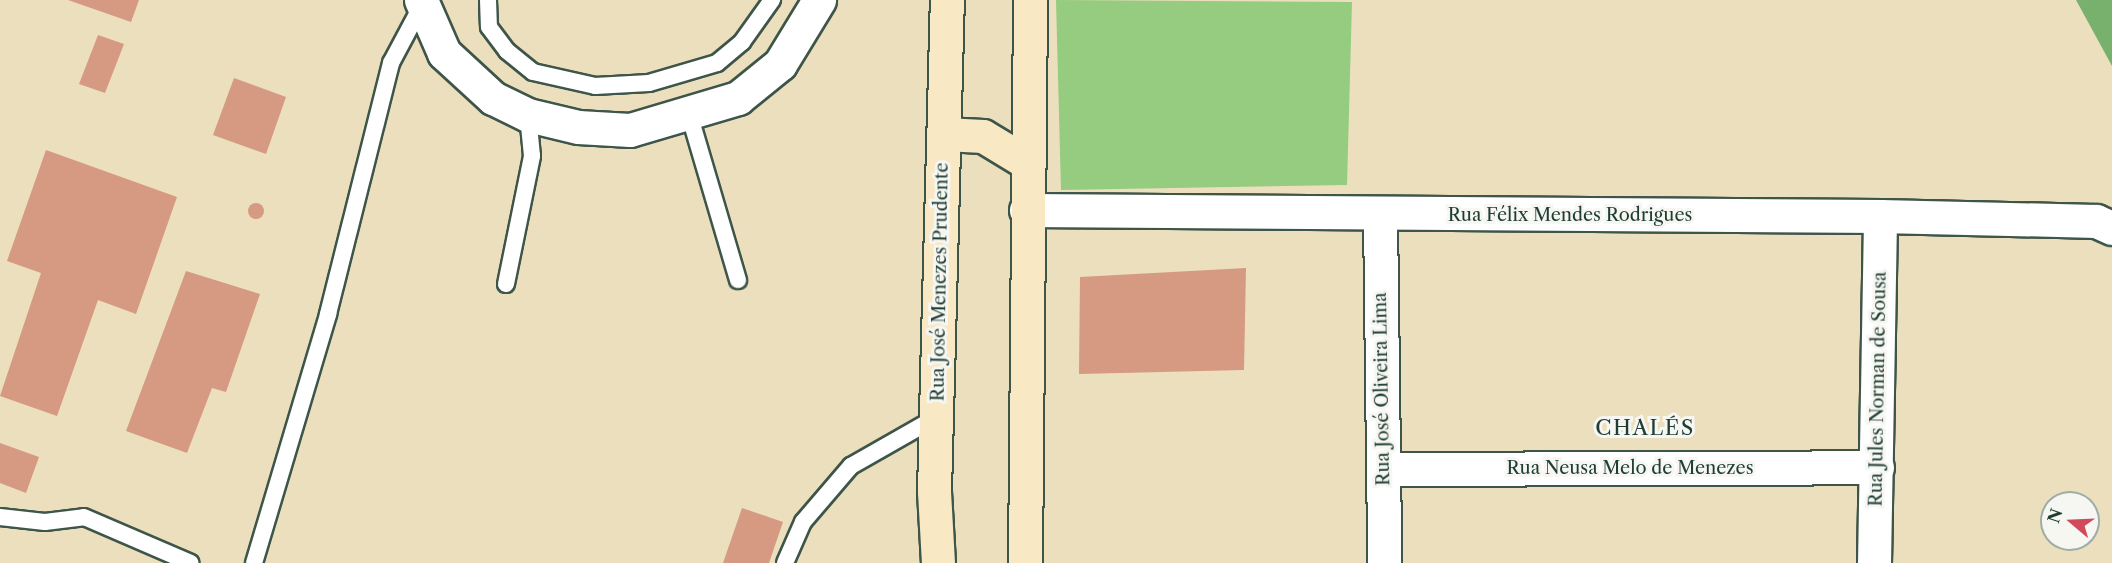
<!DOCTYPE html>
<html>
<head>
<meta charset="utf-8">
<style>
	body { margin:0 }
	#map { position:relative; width:2112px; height:563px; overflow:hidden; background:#ecdfbd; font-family:"Libre Caslon Text",serif }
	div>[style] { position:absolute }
	.green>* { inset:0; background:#95cc7f }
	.forest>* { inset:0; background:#78b06e }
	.building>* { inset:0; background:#d69981 }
	.round { border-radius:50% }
	.roads { filter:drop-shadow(2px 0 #3e5549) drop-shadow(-2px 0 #3e5549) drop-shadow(0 2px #3e5549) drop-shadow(0 -2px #3e5549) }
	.service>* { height:16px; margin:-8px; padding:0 8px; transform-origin:8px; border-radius:8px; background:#fff }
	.minor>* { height:33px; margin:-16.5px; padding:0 16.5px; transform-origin:16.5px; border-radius:16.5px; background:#fff }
	.secondary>* { height:33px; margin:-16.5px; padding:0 16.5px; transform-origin:16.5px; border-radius:16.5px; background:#f8e8c3 }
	span { translate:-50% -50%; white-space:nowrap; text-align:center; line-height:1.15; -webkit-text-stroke:6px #f6f6f2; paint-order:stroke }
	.street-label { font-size:18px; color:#1f3d34 }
	.quarter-label { font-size:21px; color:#1f3d34; letter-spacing:1.5px }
	.north { position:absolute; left:2040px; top:491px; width:60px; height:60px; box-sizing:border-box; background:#f6f6f2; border:2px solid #a0aca6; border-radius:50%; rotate:289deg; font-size:16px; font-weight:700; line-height:24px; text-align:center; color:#1f3d34 }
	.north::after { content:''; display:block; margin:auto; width:21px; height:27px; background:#d1495b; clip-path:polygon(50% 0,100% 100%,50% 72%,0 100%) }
</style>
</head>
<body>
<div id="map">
	<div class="green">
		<i style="clip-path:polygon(1056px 0,1352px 2px,1347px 185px,1061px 190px)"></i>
	</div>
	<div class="forest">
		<i style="clip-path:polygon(2076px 0,2112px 0,2112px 66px)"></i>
	</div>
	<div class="building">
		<i style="clip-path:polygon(68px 0,139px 0,131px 22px)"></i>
		<i style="clip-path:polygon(98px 35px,124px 44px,105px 93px,79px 84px)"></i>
		<i style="clip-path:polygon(234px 78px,286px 97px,266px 154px,213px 135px)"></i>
		<i style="clip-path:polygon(46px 150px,177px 197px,136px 314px,98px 300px,57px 416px,0 396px,41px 273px,7px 261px)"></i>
		<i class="round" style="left:248px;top:203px;width:16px;height:16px"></i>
		<i style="clip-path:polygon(1246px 268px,1244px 370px,1079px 374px,1080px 277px)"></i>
		<i style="clip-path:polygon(186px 271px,260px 294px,226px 392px,212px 388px,187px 453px,126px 431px)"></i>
		<i style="clip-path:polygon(0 443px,39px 457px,26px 493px,0 483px)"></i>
		<i style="clip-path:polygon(742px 508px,783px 522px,769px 563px,723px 563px)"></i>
	</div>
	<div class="roads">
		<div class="service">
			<i style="left:488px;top:0;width:27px;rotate:88deg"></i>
			<i style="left:489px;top:27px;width:30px;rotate:53deg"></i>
			<i style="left:507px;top:51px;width:33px;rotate:39deg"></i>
			<i style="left:533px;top:72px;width:64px;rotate:12.7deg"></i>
			<i style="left:595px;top:86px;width:54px;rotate:-3.2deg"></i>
			<i style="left:649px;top:83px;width:71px;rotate:-16.4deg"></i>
			<i style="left:717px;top:63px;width:33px;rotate:-40deg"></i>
			<i style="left:742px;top:42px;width:52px;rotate:-54.5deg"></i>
			<i style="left:690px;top:117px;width:170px;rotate:73.6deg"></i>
			<i style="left:506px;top:284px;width:131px;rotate:-78.5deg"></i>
			<i style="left:532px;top:156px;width:41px;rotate:-95.6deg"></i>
			<i style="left:0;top:517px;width:45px;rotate:6.3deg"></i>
			<i style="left:45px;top:522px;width:39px;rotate:-7deg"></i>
			<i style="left:84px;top:517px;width:116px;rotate:23.3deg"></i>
			<i style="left:254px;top:563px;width:260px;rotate:-73.4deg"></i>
			<i style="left:328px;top:314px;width:259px;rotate:-75.9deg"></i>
			<i style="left:391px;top:63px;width:66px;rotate:-61.9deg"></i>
			<i style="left:785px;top:563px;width:45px;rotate:-66.3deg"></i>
			<i style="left:803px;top:522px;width:74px;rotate:-49.4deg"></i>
			<i style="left:851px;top:466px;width:99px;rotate:-29.7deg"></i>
		</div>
		<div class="minor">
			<i style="left:421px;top:0;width:58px;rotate:66.5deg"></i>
			<i style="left:444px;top:53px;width:67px;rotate:42.6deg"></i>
			<i style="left:493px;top:98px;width:39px;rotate:26deg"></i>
			<i style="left:528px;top:115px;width:51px;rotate:13.5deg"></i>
			<i style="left:578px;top:127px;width:52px;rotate:3.3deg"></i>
			<i style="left:630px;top:130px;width:113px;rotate:-16.5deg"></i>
			<i style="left:738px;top:98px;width:54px;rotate:-39deg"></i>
			<i style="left:780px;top:64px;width:75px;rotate:-58.6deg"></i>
			<i style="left:1026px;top:210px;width:854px;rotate:0.4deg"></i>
			<i style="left:1880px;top:216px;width:216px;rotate:1.3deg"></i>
			<i style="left:2096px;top:221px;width:17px;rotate:24deg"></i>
			<i style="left:1380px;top:214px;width:349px;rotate:89.3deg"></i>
			<i style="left:1384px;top:469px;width:493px;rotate:-0.2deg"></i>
			<i style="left:1874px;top:563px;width:347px;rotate:-89deg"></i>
		</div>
		<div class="secondary">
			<i style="left:944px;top:134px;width:39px;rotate:3deg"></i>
			<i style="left:983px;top:136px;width:50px;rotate:31.2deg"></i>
			<i style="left:938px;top:563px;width:72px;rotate:-93.2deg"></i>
			<i style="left:934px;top:491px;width:491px;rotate:-88.5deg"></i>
			<i style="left:1025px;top:563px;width:563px;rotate:-89.49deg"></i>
		</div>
	</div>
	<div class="street-label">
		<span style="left:1570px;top:215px">Rua Félix Mendes Rodrigues</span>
		<span style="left:940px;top:282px;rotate:-89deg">Rua José Menezes Prudente</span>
		<span style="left:1382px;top:389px;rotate:-91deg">Rua José Oliveira Lima</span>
		<span style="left:1878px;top:389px;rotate:-89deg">Rua Jules Norman de Sousa</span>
		<span style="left:1630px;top:468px">Rua Neusa Melo de Menezes</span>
	</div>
	<div class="quarter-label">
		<span style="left:1645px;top:428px">CHALÉS</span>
	</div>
	<div class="north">N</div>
</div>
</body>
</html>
